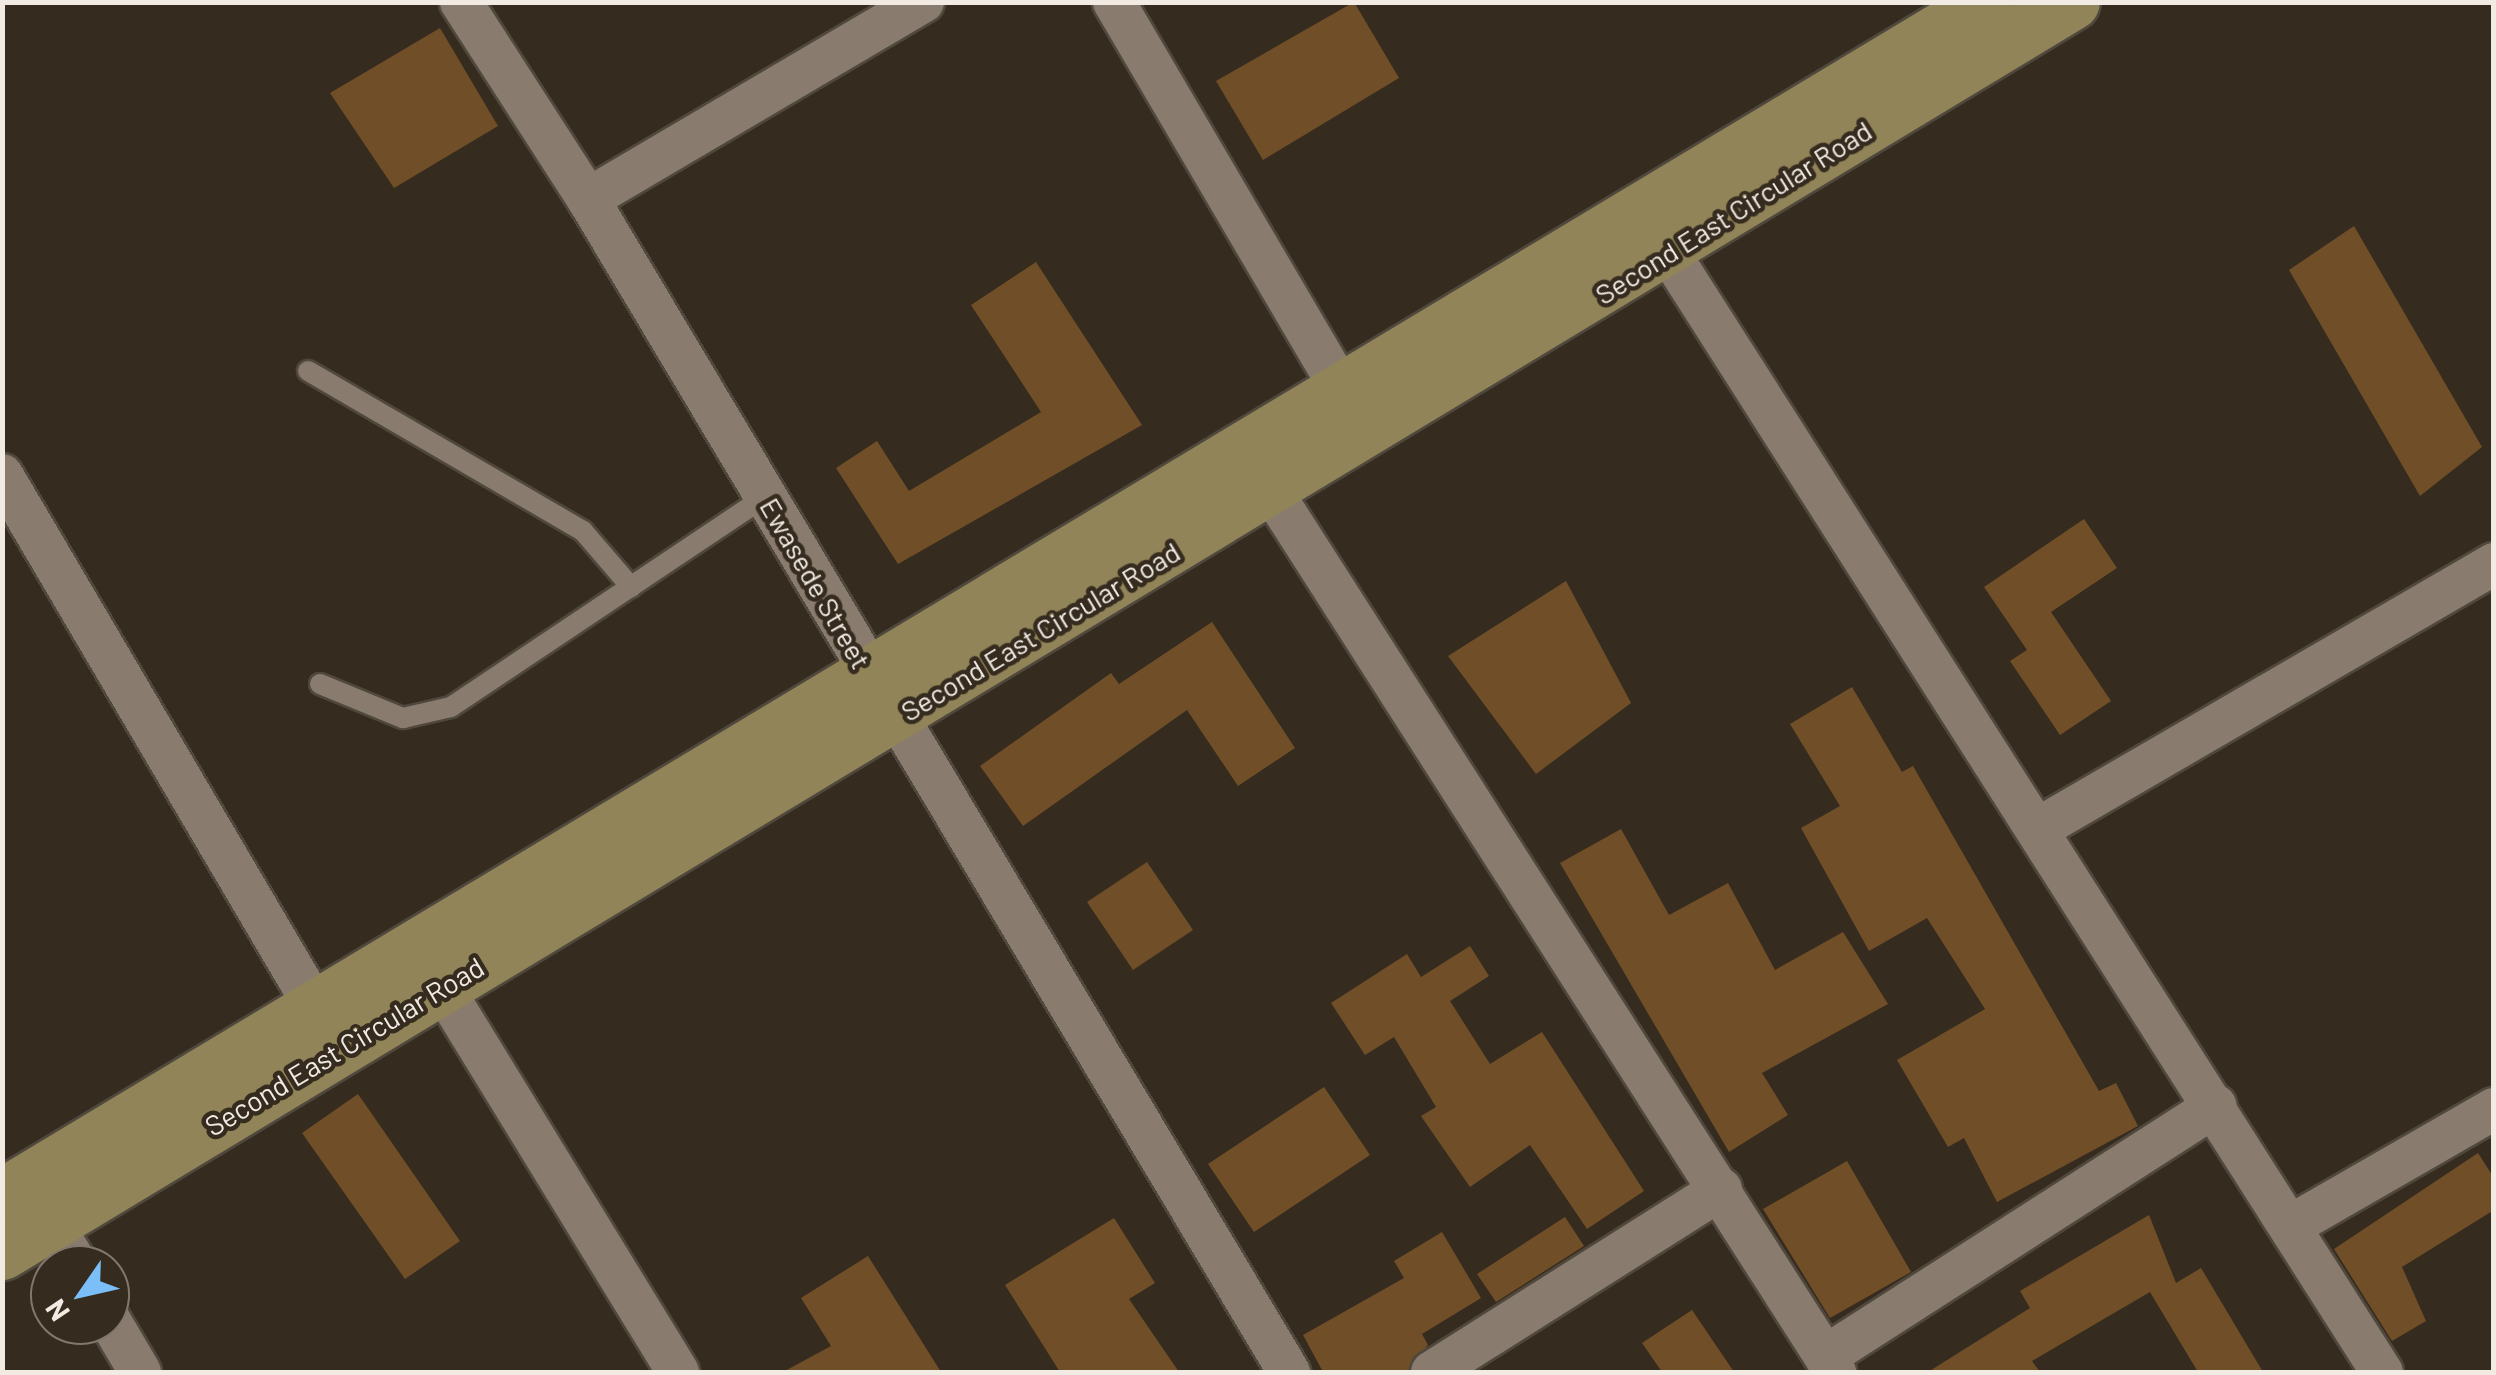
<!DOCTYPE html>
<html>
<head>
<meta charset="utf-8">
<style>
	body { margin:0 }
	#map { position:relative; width:2496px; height:1375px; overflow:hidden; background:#362b1f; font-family:Barlow,sans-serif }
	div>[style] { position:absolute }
	.building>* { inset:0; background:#704f28 }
	.roads { filter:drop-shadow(2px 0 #50483d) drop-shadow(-2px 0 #50483d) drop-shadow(0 2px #50483d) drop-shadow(0 -2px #50483d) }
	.service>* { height:20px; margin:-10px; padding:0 10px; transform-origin:10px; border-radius:10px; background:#897c6e }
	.minor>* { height:42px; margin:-21px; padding:0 21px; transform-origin:21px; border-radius:21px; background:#897c6e }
	.secondary>* { height:55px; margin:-27.5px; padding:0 27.5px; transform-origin:27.5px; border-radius:27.5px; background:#918458 }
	span { translate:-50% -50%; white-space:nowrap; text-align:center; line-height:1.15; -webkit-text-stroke:9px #362b1f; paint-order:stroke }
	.street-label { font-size:28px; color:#f2ebe3 }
	.frame { position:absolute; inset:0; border:5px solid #f2ebe3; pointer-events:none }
	.north { position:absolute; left:30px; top:1245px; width:100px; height:100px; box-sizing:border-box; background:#362b1f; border:2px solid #81786d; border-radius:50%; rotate:236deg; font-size:28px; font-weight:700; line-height:40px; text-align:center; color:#f2ebe3 }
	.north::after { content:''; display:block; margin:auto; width:35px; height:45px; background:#7abff8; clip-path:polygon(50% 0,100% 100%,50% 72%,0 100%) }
</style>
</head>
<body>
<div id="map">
	<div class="building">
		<i style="clip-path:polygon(1354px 2px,1399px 78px,1263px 160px,1216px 81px)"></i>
		<i style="clip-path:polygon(440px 28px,498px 126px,394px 188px,330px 93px)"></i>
		<i style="clip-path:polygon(2354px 226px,2482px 447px,2420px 496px,2289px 270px)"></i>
		<i style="clip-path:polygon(1036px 262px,1142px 425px,898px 564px,836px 468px,877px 441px,909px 491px,1041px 412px,971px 305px)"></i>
		<i style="clip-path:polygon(2084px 519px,2117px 568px,2051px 612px,2111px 701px,2060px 735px,2010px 661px,2027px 650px,1984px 587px)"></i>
		<i style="clip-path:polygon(1566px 581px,1631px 703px,1536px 774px,1448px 656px)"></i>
		<i style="clip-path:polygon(1212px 622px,1295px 748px,1238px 786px,1187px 710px,1023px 826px,980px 766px,1111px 673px,1119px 684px)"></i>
		<i style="clip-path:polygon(1852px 687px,1902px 772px,1913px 766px,2099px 1091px,2116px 1083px,2138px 1126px,1997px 1202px,1964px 1138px,1948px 1147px,1897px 1060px,1985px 1009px,1927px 918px,1869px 951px,1801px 828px,1840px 806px,1790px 724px)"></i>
		<i style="clip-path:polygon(1621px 829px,1669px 915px,1728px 883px,1775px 970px,1843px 932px,1888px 1004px,1762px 1073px,1788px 1115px,1729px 1152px,1560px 863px)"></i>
		<i style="clip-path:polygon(1147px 862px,1193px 930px,1133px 970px,1087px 902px)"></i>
		<i style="clip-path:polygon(1470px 946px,1489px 976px,1450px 1001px,1490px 1064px,1542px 1032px,1644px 1191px,1587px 1229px,1530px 1145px,1470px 1187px,1421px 1116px,1436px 1107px,1394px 1037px,1365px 1055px,1331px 1003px,1407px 954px,1421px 977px)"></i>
		<i style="clip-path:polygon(1324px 1087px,1370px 1155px,1254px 1232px,1208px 1164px)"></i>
		<i style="clip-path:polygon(358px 1094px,460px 1241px,405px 1279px,302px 1133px)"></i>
		<i style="clip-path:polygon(2478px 1153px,2494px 1178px,2494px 1210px,2402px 1267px,2426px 1321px,2392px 1341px,2334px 1249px)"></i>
		<i style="clip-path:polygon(1847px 1161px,1911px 1272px,1830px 1318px,1763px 1209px)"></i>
		<i style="clip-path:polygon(2149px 1215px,2176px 1283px,2201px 1268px,2263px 1372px,2198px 1372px,2150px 1292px,2032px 1361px,2040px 1372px,1928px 1372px,2030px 1308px,2020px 1291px)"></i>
		<i style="clip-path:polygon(1565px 1217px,1584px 1246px,1496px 1302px,1477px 1274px)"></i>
		<i style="clip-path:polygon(1114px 1218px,1155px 1283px,1129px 1299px,1179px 1372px,1060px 1372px,1005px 1285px)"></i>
		<i style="clip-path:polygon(1442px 1232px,1481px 1298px,1422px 1334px,1428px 1345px,1407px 1372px,1323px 1372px,1303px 1335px,1404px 1278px,1394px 1261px)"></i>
		<i style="clip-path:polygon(868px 1256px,941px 1372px,783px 1372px,831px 1346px,801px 1298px)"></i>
		<i style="clip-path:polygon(1692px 1310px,1734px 1372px,1662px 1372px,1642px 1343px)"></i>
	</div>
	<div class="roads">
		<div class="service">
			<i style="left:308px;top:371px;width:318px;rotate:30.2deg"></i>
			<i style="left:583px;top:531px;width:74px;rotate:49.4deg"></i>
			<i style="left:320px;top:684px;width:90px;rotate:22.3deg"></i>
			<i style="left:403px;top:718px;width:49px;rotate:-12.9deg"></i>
			<i style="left:451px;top:707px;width:379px;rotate:-33.8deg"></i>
		</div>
		<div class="minor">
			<i style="left:461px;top:2px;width:234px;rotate:57.2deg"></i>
			<i style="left:588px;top:199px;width:1367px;rotate:59.14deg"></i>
			<i style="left:1114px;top:2px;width:452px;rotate:59.6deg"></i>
			<i style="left:588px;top:199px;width:389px;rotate:-30.5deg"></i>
			<i style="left:1669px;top:253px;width:1327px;rotate:57.5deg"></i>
			<i style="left:2px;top:475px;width:621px;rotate:59.51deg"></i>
			<i style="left:1272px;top:492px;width:1045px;rotate:57.39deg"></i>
			<i style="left:2041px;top:827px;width:524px;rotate:-30.14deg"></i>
			<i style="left:442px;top:987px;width:452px;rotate:58.5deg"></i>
			<i style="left:52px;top:1224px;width:48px;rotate:58.6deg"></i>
			<i style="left:2292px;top:1225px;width:233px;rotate:-29.9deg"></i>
			<i style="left:110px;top:1321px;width:59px;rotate:59.5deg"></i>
			<i style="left:1826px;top:1356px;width:463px;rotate:-32.7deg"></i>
			<i style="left:1432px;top:1372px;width:342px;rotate:-32.3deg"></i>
		</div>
		<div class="secondary">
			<i style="left:2px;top:1196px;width:2316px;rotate:-31.03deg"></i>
			<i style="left:2px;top:1252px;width:2418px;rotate:-31.13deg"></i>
		</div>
	</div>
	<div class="street-label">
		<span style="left:1733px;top:212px;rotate:-32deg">Second East Circular Road</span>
		<span style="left:816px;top:583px;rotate:60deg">Ewasede Street</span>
		<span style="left:1040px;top:631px;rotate:-31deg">Second East Circular Road</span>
		<span style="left:344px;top:1046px;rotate:-31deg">Second East Circular Road</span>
	</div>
	<div class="frame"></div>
	<div class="north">N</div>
</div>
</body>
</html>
